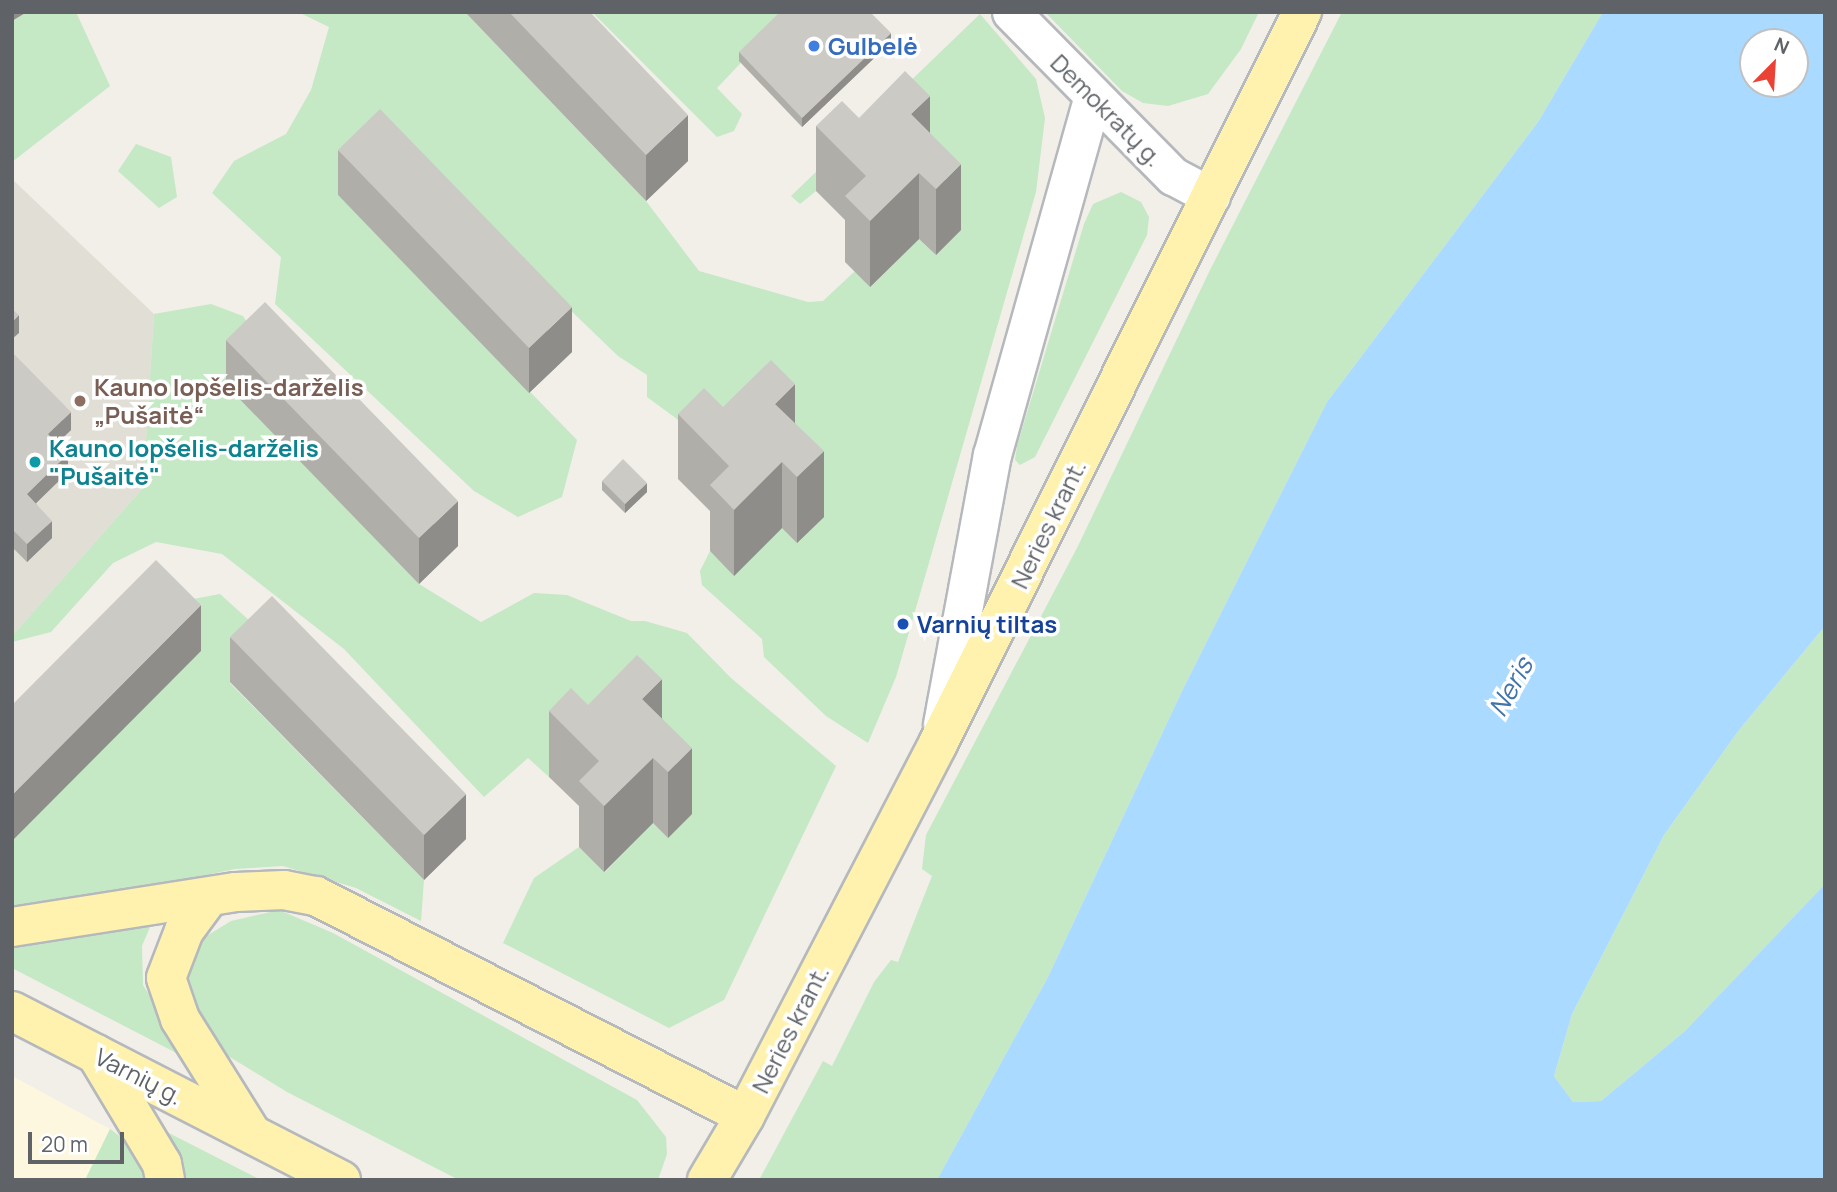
<!DOCTYPE html>
<html>
<head>
<meta charset="utf-8">
<style>
	body { margin:0 }
	#map { position:relative; width:1837px; height:1192px; overflow:hidden; background:#f1efe8; font-family:Manrope,sans-serif }
	div>[style] { position:absolute }
	.commercial>* { inset:0; background:#fef7e0 }
	.education>* { inset:0; background:#e1ded6 }
	.green>* { inset:0; background:#c5e8c5 }
	.water>* { inset:0; background:#aadaff }
	.roads { filter:drop-shadow(2px 0 #b5b8bc) drop-shadow(-2px 0 #b5b8bc) drop-shadow(0 2px #b5b8bc) drop-shadow(0 -2px #b5b8bc) }
	.minor>* { height:37px; margin:-18.5px; padding:0 18.5px; transform-origin:18.5px; border-radius:18.5px; background:#fff }
	.major>* { height:38px; margin:-19px; padding:0 19px; transform-origin:19px; border-radius:19px; background:#fff2af }
	.wall>* { inset:0; background:#afaea9 }
	.shaded-wall>* { inset:0; background:#8f8d8a }
	.building>* { inset:0; background:#cccac5 }
	.dots>* { width:19px; height:19px; translate:-50% -50%; box-sizing:border-box; border:4px solid #fff; border-radius:50% }
	span { translate:-50% -50%; white-space:nowrap; text-align:center; line-height:1.15; -webkit-text-stroke:7px #fff; paint-order:stroke }
	.shop-label { font-size:24px; color:#366cbe; font-weight:700 }
	.left { translate:0 -50%; text-align:left }
	.street-label { font-size:24px; color:#5f6368 }
	.education-label { font-size:24px; color:#785e54; font-weight:700 }
	.culture-label { font-size:24px; color:#0d838f; font-weight:700 }
	.transit-label { font-size:24px; color:#164399; font-weight:700 }
	.water-label { font-size:26px; color:#4174aa; font-style:italic }
	.frame { position:absolute; inset:0; border:14px solid #5f6368; pointer-events:none }
	.north { position:absolute; left:1739px; top:28px; width:70px; height:70px; box-sizing:border-box; background:#fff; border:2px solid #bfc1c3; border-radius:50%; rotate:24deg; font-size:19px; font-weight:700; line-height:28px; text-align:center; color:#5f6368 }
	.north::after { content:''; display:block; margin:auto; width:24px; height:32px; background:#ea4335; clip-path:polygon(50% 0,100% 100%,50% 72%,0 100%) }
	.scale { position:absolute; left:28px; top:1132px; width:96px; height:32px; box-sizing:border-box; border:4px solid #5f6368; border-top:0; padding-left:9px; font-size:21px; line-height:24px; white-space:nowrap; color:#5f6368; -webkit-text-stroke:5px #fff; paint-order:stroke }
</style>
</head>
<body>
<div id="map">
	<div class="commercial">
		<i style="clip-path:polygon(12px 1076px,110px 1129px,85px 1180px,12px 1180px)"></i>
	</div>
	<div class="education">
		<i style="clip-path:polygon(12px 179px,154px 314px,143px 488px,12px 636px)"></i>
	</div>
	<div class="green">
		<i style="clip-path:polygon(27px 12px,76px 12px,110px 86px,12px 162px,12px 21px)"></i>
		<i style="clip-path:polygon(298px 12px,465px 12px,646px 201px,699px 271px,808px 302px,823px 301px,855px 271px,919px 239px,936px 255px,961px 230px,816px 191px,800px 204px,791px 196px,980px 14px,1036px 79px,1045px 118px,1036px 192px,896px 677px,868px 743px,826px 716px,764px 657px,762px 639px,702px 585px,700px 571px,710px 551px,734px 575px,681px 422px,647px 397px,647px 375px,618px 356px,393px 139px,338px 195px,577px 440px,562px 497px,518px 517px,474px 491px,275px 304px,281px 257px,212px 193px,234px 161px,286px 134px,311px 90px,329px 27px)"></i>
		<i style="clip-path:polygon(592px 12px,789px 12px,717px 88px,742px 114px,734px 131px,717px 137px)"></i>
		<i style="clip-path:polygon(1045px 12px,1259px 12px,1241px 49px,1208px 94px,1168px 106px,1143px 103px,1122px 91px)"></i>
		<i style="clip-path:polygon(1342px 12px,1603px 12px,1538px 122px,1327px 402px,1183px 689px,1048px 977px,937px 1180px,759px 1180px,823px 1061px,832px 1066px,874px 982px,891px 960px,898px 962px,932px 876px,922px 869px,926px 835px,1078px 546px,1210px 270px)"></i>
		<i style="clip-path:polygon(136px 144px,171px 157px,177px 197px,159px 208px,118px 171px)"></i>
		<i style="clip-path:polygon(1121px 192px,1141px 202px,1149px 217px,1147px 235px,1035px 457px,1020px 465px,1015px 460px,1017px 446px,1084px 224px,1093px 204px)"></i>
		<i style="clip-path:polygon(211px 304px,243px 316px,419px 584px,481px 622px,534px 593px,567px 595px,631px 621px,645px 621px,687px 633px,731px 678px,836px 766px,724px 1000px,669px 1028px,503px 943px,534px 878px,579px 847px,605px 872px,653px 823px,668px 838px,692px 814px,549px 777px,528px 758px,484px 797px,344px 649px,222px 554px,156px 542px,113px 563px,51px 632px,12px 642px,12px 636px,143px 488px,154px 314px)"></i>
		<i style="clip-path:polygon(220px 594px,272px 641px,230px 683px,424px 880px,421px 921px,356px 888px,283px 866px,235px 869px,12px 915px,12px 841px,156px 606px)"></i>
		<i style="clip-path:polygon(1825px 626px,1825px 884px,1685px 1031px,1601px 1101px,1573px 1102px,1554px 1076px,1572px 1014px,1664px 835px,1739px 730px)"></i>
		<i style="clip-path:polygon(158px 908px,142px 946px,143px 985px,190px 1060px,12px 968px,12px 938px)"></i>
		<i style="clip-path:polygon(279px 910px,333px 933px,637px 1100px,666px 1137px,667px 1154px,658px 1180px,459px 1180px,287px 1092px,215px 1048px,190px 1015px,184px 979px,200px 940px,231px 921px)"></i>
		<i style="clip-path:polygon(110px 1129px,132px 1145px,152px 1180px,85px 1180px)"></i>
		<i style="clip-path:polygon(163px 1130px,261px 1180px,181px 1180px)"></i>
	</div>
	<div class="water">
		<i style="clip-path:polygon(evenodd,1603px 12px,1825px 12px,1825px 626px,1739px 730px,1664px 835px,1572px 1014px,1554px 1076px,1573px 1102px,1601px 1101px,1685px 1031px,1825px 884px,1825px 1180px,937px 1180px,1048px 977px,1183px 689px,1327px 402px,1538px 122px,1603px 12px,1753px 42px,1795px 42px,1795px 84px,1753px 84px,1753px 42px)"></i>
	</div>
	<div class="roads">
		<div class="minor">
			<i style="left:1011px;top:12px;width:231px;rotate:45.4deg"></i>
			<i style="left:1173px;top:176px;width:43px;rotate:27.8deg"></i>
			<i style="left:942px;top:724px;width:274px;rotate:-79.5deg"></i>
			<i style="left:992px;top:455px;width:373px;rotate:-74.3deg"></i>
		</div>
		<div class="major">
			<i style="left:209px;top:897px;width:42px;rotate:126.3deg"></i>
			<i style="left:184px;top:931px;width:50px;rotate:111deg"></i>
			<i style="left:166px;top:978px;width:43px;rotate:71.1deg"></i>
			<i style="left:180px;top:1019px;width:132px;rotate:58deg"></i>
			<i style="left:12px;top:927px;width:227px;rotate:-8.9deg"></i>
			<i style="left:236px;top:892px;width:48px;rotate:-2.4deg"></i>
			<i style="left:284px;top:890px;width:33px;rotate:11deg"></i>
			<i style="left:316px;top:896px;width:482px;rotate:27.1deg"></i>
			<i style="left:12px;top:1011px;width:370px;rotate:27.2deg"></i>
			<i style="left:96px;top:1054px;width:128px;rotate:59deg"></i>
			<i style="left:162px;top:1164px;width:16px;rotate:79deg"></i>
			<i style="left:707px;top:1180px;width:74px;rotate:-59.3deg"></i>
			<i style="left:745px;top:1116px;width:419px;rotate:-62.6deg"></i>
			<i style="left:938px;top:744px;width:818px;rotate:-63.56deg"></i>
		</div>
	</div>
	<div class="wall">
		<i style="clip-path:polygon(465px 12px,590px 12px,688px 161px,646px 201px)"></i>
		<i style="clip-path:polygon(891px 42px,802px 127px,739px 61px,739px 52px)"></i>
		<i style="clip-path:polygon(859px 118px,930px 133px,961px 230px,936px 255px,919px 239px,870px 287px,845px 262px,845px 220px,816px 191px,816px 126px)"></i>
		<i style="clip-path:polygon(338px 150px,572px 352px,529px 393px,338px 195px)"></i>
		<i style="clip-path:polygon(226px 340px,458px 546px,419px 584px,226px 385px)"></i>
		<i style="clip-path:polygon(12px 352px,71px 430px,57px 443px,68px 472px,36px 503px,52px 538px,27px 562px,12px 547px)"></i>
		<i style="clip-path:polygon(723px 407px,795px 423px,824px 517px,797px 543px,782px 528px,734px 576px,710px 551px,710px 511px,678px 479px,678px 414px)"></i>
		<i style="clip-path:polygon(602px 481px,647px 492px,625px 513px,602px 490px)"></i>
		<i style="clip-path:polygon(230px 637px,466px 839px,424px 880px,230px 682px)"></i>
		<i style="clip-path:polygon(549px 711px,662px 718px,692px 814px,668px 838px,653px 823px,604px 872px,579px 847px,579px 806px,549px 777px)"></i>
	</div>
	<div class="shaded-wall">
		<i style="clip-path:polygon(12px 12px,27px 12px,12px 21px)"></i>
		<i style="clip-path:polygon(891px 33px,891px 42px,802px 127px,802px 118px)"></i>
		<i style="clip-path:polygon(930px 96px,930px 161px,911px 114px)"></i>
		<i style="clip-path:polygon(688px 115px,688px 161px,646px 201px,646px 155px)"></i>
		<i style="clip-path:polygon(961px 164px,961px 230px,936px 255px,936px 189px)"></i>
		<i style="clip-path:polygon(919px 173px,919px 239px,870px 287px,870px 221px)"></i>
		<i style="clip-path:polygon(572px 307px,572px 352px,529px 393px,529px 348px)"></i>
		<i style="clip-path:polygon(19px 315px,19px 333px,12px 339px,12px 322px)"></i>
		<i style="clip-path:polygon(795px 384px,795px 449px,782px 463px,782px 528px,734px 576px,734px 510px,775px 404px)"></i>
		<i style="clip-path:polygon(71px 412px,71px 430px,48px 452px,48px 434px)"></i>
		<i style="clip-path:polygon(824px 451px,824px 517px,797px 543px,797px 477px)"></i>
		<i style="clip-path:polygon(68px 454px,68px 472px,27px 512px,27px 494px)"></i>
		<i style="clip-path:polygon(647px 483px,647px 492px,625px 513px,625px 504px)"></i>
		<i style="clip-path:polygon(458px 501px,458px 546px,419px 584px,419px 538px)"></i>
		<i style="clip-path:polygon(52px 521px,52px 538px,27px 562px,27px 544px)"></i>
		<i style="clip-path:polygon(201px 605px,201px 651px,12px 841px,12px 795px)"></i>
		<i style="clip-path:polygon(662px 679px,662px 744px,642px 699px)"></i>
		<i style="clip-path:polygon(692px 748px,692px 814px,668px 838px,668px 772px)"></i>
		<i style="clip-path:polygon(653px 758px,653px 823px,604px 872px,604px 806px)"></i>
		<i style="clip-path:polygon(466px 794px,466px 839px,424px 880px,424px 835px)"></i>
	</div>
	<div class="building">
		<i style="clip-path:polygon(509px 12px,590px 12px,688px 115px,646px 155px)"></i>
		<i style="clip-path:polygon(780px 12px,870px 12px,891px 33px,802px 118px,739px 52px)"></i>
		<i style="clip-path:polygon(905px 71px,930px 96px,911px 114px,961px 164px,936px 189px,919px 173px,870px 221px,845px 196px,866px 176px,816px 126px,842px 101px,859px 118px)"></i>
		<i style="clip-path:polygon(380px 109px,572px 307px,529px 348px,338px 150px)"></i>
		<i style="clip-path:polygon(265px 302px,458px 501px,419px 538px,226px 340px)"></i>
		<i style="clip-path:polygon(12px 309px,19px 315px,12px 322px)"></i>
		<i style="clip-path:polygon(12px 352px,71px 412px,48px 434px,68px 454px,27px 494px,52px 521px,27px 544px,12px 529px)"></i>
		<i style="clip-path:polygon(771px 360px,795px 384px,775px 404px,824px 451px,797px 477px,782px 462px,734px 510px,710px 485px,729px 466px,678px 414px,704px 388px,723px 407px)"></i>
		<i style="clip-path:polygon(623px 459px,647px 483px,625px 504px,602px 481px)"></i>
		<i style="clip-path:polygon(156px 560px,201px 605px,12px 795px,12px 705px)"></i>
		<i style="clip-path:polygon(272px 596px,466px 794px,424px 835px,230px 637px)"></i>
		<i style="clip-path:polygon(637px 655px,662px 679px,642px 699px,692px 748px,668px 772px,653px 758px,604px 806px,579px 781px,599px 761px,549px 711px,571px 688px,588px 705px)"></i>
	</div>
	<div class="dots">
		<i style="left:814px;top:46px;background:#3f7fe0"></i>
		<i style="left:80px;top:401px;background:#8d6e63"></i>
		<i style="left:35px;top:462px;background:#0f9aa8"></i>
		<i style="left:903px;top:624px;background:#1a4fb4"></i>
	</div>
	<div class="shop-label">
		<span class="left" style="left:828px;top:46px">Gulbelė</span>
	</div>
	<div class="street-label">
		<span style="left:1107px;top:110px;rotate:45deg">Demokratų g.</span>
		<span style="left:1048px;top:524px;rotate:-64deg">Neries krant.</span>
		<span style="left:790px;top:1029px;rotate:-63deg">Neries krant.</span>
		<span style="left:139px;top:1076px;rotate:27deg">Varnių g.</span>
	</div>
	<div class="education-label">
		<span class="left" style="left:94px;top:401px">Kauno lopšelis-darželis<br>„Pušaitė“</span>
	</div>
	<div class="culture-label">
		<span class="left" style="left:49px;top:462px">Kauno lopšelis-darželis<br>"Pušaitė"</span>
	</div>
	<div class="transit-label">
		<span class="left" style="left:917px;top:624px">Varnių tiltas</span>
	</div>
	<div class="water-label">
		<span style="left:1511px;top:687px;rotate:-61deg">Neris</span>
	</div>
	<div class="frame"></div>
	<div class="north">N</div>
	<div class="scale">20 m</div>
</div>
</body>
</html>
